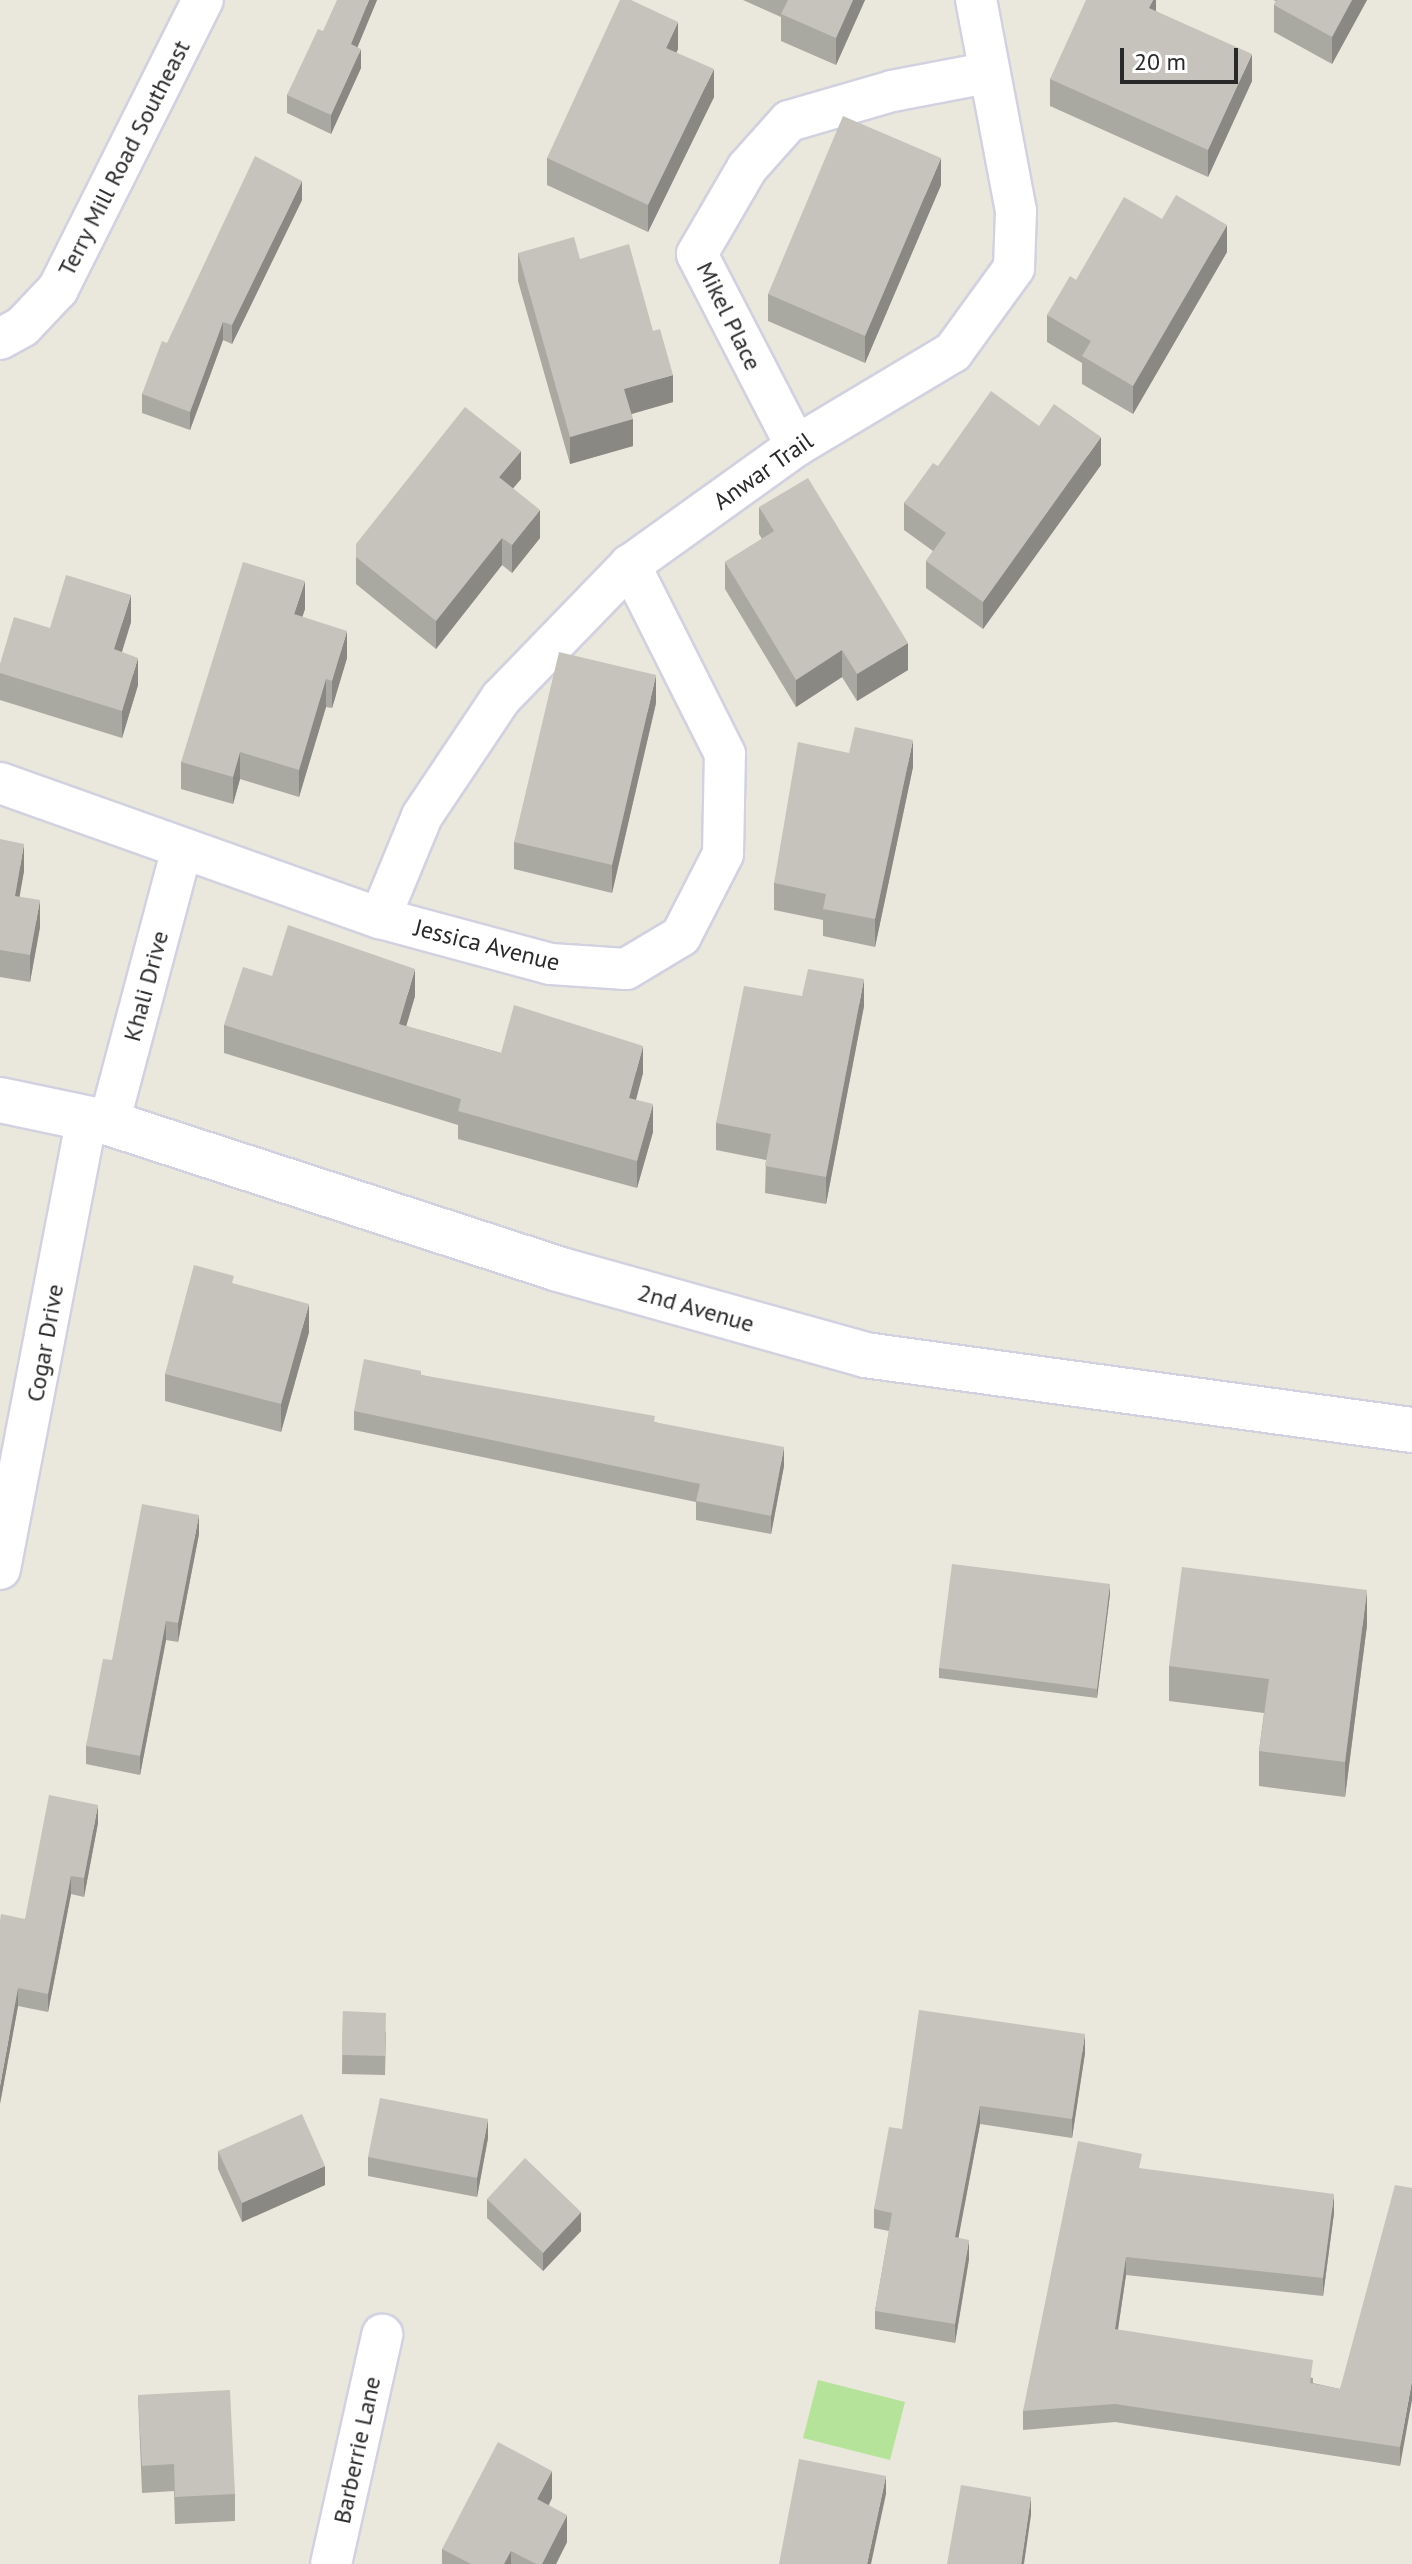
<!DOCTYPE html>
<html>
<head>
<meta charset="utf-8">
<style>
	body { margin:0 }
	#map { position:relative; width:1412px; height:2564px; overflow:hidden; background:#eae7dc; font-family:"PT Sans",sans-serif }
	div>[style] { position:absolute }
	.pitch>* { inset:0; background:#b5e399 }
	.roads { filter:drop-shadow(2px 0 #d1d1e0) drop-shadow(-2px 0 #d1d1e0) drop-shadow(0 2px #d1d1e0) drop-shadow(0 -2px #d1d1e0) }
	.street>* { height:40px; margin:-20px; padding:0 20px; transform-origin:20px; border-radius:20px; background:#fff }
	.secondary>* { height:44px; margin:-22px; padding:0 22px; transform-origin:22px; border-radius:22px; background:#fff }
	.wall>* { inset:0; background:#a9a8a1 }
	.shaded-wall>* { inset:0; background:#8a8883 }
	.building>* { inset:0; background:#c5c3bb }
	span { translate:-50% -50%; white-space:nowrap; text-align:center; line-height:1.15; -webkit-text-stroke:6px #fff; paint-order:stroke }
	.street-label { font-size:24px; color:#292929 }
	.scale { position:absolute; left:1120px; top:48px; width:118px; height:36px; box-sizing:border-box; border:4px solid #292929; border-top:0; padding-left:10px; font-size:24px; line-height:28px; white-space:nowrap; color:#292929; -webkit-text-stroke:6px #fff; paint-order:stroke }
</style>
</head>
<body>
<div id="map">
	<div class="pitch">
		<i style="clip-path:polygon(818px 2380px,905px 2402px,890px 2460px,803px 2438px)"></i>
	</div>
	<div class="roads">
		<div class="street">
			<i style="left:0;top:339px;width:26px;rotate:-29deg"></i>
			<i style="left:23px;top:326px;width:51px;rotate:-46.6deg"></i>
			<i style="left:58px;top:289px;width:323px;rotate:-63.4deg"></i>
			<i style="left:796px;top:446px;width:216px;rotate:-117.3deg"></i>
			<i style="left:697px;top:254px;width:99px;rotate:-59.8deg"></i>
			<i style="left:747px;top:168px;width:63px;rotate:-48.2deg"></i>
			<i style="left:789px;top:121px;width:107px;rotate:-16.2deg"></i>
			<i style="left:892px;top:91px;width:96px;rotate:-10.8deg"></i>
			<i style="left:0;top:783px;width:403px;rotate:19.6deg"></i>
			<i style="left:380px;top:918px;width:177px;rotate:15.1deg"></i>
			<i style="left:551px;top:964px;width:75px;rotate:3.8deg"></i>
			<i style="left:626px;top:969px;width:64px;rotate:-31deg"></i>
			<i style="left:681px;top:936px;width:92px;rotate:-62.9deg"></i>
			<i style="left:723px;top:854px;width:100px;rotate:-88.9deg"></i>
			<i style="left:725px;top:754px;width:212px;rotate:-116.7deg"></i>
			<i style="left:380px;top:918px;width:110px;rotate:-67.6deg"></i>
			<i style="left:422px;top:816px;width:142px;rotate:-56.2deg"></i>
			<i style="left:501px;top:698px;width:185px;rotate:-45.9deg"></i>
			<i style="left:630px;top:565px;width:204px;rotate:-35.6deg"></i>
			<i style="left:796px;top:446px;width:183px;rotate:-30.9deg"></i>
			<i style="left:953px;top:352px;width:104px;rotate:-54deg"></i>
			<i style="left:1014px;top:268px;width:57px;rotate:-88deg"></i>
			<i style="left:1016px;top:211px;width:215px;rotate:-100.7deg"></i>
			<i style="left:109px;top:1123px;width:284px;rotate:-75.1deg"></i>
			<i style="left:0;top:1569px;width:460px;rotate:-79.1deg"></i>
			<i style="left:331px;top:2564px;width:235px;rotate:-77.4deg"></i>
		</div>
		<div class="secondary">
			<i style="left:0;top:1100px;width:111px;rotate:11.9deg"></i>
			<i style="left:109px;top:1123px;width:472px;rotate:18deg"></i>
			<i style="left:558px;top:1269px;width:319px;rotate:15.6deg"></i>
			<i style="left:865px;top:1355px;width:552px;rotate:7.81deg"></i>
		</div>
	</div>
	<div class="wall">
		<i style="clip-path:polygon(377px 0,357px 47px,361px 68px,331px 134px,287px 113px,287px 95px,323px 31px)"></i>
		<i style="clip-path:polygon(743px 0,865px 0,836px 65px,781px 41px,781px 17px)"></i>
		<i style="clip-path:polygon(1156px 0,1156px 11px,1252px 81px,1208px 177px,1050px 106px,1050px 79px)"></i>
		<i style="clip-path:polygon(1273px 0,1367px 0,1332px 64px,1274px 32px,1274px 5px,1276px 1px)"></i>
		<i style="clip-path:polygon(678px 49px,676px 53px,714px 97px,648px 232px,547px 185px,547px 158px)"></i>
		<i style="clip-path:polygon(941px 185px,865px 363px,768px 321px,768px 294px)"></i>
		<i style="clip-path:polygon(302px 200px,232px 344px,223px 340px,190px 430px,142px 413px,142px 394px)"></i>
		<i style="clip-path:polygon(1162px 219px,1227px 252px,1133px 414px,1082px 384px,1082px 363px,1047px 342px,1047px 315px,1076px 280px)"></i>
		<i style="clip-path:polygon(518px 253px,580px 259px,673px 402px,632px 414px,633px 446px,570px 464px,518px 281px)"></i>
		<i style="clip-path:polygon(1039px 426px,1101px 465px,983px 629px,926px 588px,926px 561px,933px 551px,904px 530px,904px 503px,938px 466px)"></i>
		<i style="clip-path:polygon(521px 479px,513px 488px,540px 538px,512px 573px,502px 565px,436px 649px,356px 584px,356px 544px)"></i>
		<i style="clip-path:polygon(759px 507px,908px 670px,857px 701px,842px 677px,796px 707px,725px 589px,725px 562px,762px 539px,759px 534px)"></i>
		<i style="clip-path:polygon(305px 609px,302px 617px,347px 658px,332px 708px,326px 707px,299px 797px,240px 779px,233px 804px,181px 789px,181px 762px)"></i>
		<i style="clip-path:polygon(131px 622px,122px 652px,138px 685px,122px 738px,0 700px,0 664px,50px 628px)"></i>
		<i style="clip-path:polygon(656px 703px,612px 893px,514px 869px,514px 842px)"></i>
		<i style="clip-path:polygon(849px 753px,913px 767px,875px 947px,823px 936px,823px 920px,774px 910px,774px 883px)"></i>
		<i style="clip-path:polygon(0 839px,24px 871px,19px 896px,40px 927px,30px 982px,0 977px)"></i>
		<i style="clip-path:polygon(272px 976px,415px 996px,406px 1026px,501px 1053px,643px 1073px,636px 1100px,653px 1132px,637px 1188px,458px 1139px,458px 1125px,224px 1053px,224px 1025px)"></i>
		<i style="clip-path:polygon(802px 996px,864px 1006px,826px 1204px,765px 1193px,766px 1160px,716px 1150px,716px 1123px)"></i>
		<i style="clip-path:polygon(234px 1284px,309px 1332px,281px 1432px,165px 1401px,165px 1374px)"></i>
		<i style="clip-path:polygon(421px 1375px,655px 1422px,784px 1466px,771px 1534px,696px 1520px,696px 1502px,354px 1430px,354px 1411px)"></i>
		<i style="clip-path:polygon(199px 1534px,178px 1642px,166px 1640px,140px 1775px,86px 1764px,86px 1746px,112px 1660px)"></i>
		<i style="clip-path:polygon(1110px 1594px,1097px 1698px,939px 1678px,939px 1668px)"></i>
		<i style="clip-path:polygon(1367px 1625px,1345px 1797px,1259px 1786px,1259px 1751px,1264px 1713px,1169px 1701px,1169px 1666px)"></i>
		<i style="clip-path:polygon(98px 1823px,84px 1897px,71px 1894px,48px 2012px,18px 2006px,0 2104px,25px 1919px)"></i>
		<i style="clip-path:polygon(343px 2011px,386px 2032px,385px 2075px,342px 2074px)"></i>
		<i style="clip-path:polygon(1085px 2053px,1072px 2138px,980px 2124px,958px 2238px,969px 2259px,955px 2343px,875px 2329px,875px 2311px,889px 2231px,874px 2228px,874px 2209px,902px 2129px)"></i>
		<i style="clip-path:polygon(488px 2138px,477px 2197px,368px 2176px,368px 2157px)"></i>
		<i style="clip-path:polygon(218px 2151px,325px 2185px,242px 2222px,218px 2169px)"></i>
		<i style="clip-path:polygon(1142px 2169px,1334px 2213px,1323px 2296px,1126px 2275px,1118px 2330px,1313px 2378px,1313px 2383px,1340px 2389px,1412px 2188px,1400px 2466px,1115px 2422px,1023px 2430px,1023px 2411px)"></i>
		<i style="clip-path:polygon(487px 2199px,581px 2231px,543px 2271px,487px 2218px)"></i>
		<i style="clip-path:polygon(138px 2395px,235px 2494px,235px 2521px,175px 2524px,174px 2491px,142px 2493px)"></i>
		<i style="clip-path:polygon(552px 2498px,549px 2505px,567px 2542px,556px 2564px,442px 2564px,442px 2549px)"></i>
	</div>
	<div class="shaded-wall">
		<i style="clip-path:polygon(369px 0,377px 0,351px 63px,351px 44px)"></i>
		<i style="clip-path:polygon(853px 0,865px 0,836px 65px,836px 38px)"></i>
		<i style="clip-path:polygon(1153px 0,1156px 0,1156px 20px,1149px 8px)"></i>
		<i style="clip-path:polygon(1352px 0,1367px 0,1332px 64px,1332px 37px)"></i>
		<i style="clip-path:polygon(678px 22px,678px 49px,666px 75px,666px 48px)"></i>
		<i style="clip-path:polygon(361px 49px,361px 68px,331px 134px,331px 115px)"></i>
		<i style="clip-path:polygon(1252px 54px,1252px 81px,1208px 177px,1208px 150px)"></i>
		<i style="clip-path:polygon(714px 69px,714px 97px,648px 232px,648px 205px)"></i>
		<i style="clip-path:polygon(941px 158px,941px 185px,865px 363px,865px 336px)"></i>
		<i style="clip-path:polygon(302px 181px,302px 200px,232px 344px,232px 325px)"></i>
		<i style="clip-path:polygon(1227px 225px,1227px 252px,1133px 414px,1133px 386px)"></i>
		<i style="clip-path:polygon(223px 322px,223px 340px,190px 430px,190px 412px)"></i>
		<i style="clip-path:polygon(673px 375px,673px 402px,624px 416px,624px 389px)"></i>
		<i style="clip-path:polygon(633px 419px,633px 446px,570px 464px,570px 437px)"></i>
		<i style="clip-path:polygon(1101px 437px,1101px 465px,983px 629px,983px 602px)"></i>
		<i style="clip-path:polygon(521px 451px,521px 479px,499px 505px,499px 477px)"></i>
		<i style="clip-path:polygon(540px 510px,540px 538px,512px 573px,512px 545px)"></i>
		<i style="clip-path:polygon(502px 538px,502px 565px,436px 649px,436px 621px)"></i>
		<i style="clip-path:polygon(305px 581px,305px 609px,294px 642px,294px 614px)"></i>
		<i style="clip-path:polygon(131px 595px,131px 622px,114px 677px,114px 649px)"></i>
		<i style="clip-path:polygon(347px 631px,347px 658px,332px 708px,332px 681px)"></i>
		<i style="clip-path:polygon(908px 643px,908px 670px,857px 701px,857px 674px)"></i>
		<i style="clip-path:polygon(842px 650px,842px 677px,796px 707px,796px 680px)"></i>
		<i style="clip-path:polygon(138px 658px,138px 685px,122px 738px,122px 711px)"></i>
		<i style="clip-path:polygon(656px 675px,656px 703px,612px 893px,612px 865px)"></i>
		<i style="clip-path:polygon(326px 679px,326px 707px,299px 797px,299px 770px)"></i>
		<i style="clip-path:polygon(913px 740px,913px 767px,875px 947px,875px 919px)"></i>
		<i style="clip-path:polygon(240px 752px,240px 779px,233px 804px,233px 777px)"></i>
		<i style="clip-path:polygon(24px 844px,24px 871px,15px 923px,15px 896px)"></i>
		<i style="clip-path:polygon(40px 900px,40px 927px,30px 982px,30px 955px)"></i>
		<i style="clip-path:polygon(415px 969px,415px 996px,399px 1051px,399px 1024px)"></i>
		<i style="clip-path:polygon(864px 979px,864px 1006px,826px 1204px,826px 1177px)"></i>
		<i style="clip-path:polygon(643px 1046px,643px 1073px,629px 1125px,629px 1098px)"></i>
		<i style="clip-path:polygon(653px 1104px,653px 1132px,637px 1188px,637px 1161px)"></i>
		<i style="clip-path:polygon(309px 1304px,309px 1332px,281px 1432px,281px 1404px)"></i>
		<i style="clip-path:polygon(784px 1447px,784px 1466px,771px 1534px,771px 1516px)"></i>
		<i style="clip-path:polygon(199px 1515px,199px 1534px,178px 1642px,178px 1623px)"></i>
		<i style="clip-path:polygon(1110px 1584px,1110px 1594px,1097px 1698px,1097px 1689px)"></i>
		<i style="clip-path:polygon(1367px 1590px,1367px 1625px,1345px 1797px,1345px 1762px)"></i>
		<i style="clip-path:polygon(166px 1621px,166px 1640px,140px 1775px,140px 1756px)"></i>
		<i style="clip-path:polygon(98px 1805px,98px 1823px,84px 1897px,84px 1878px)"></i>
		<i style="clip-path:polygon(71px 1876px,71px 1894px,48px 2012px,48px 1994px)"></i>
		<i style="clip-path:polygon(18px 1988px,18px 2006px,0 2104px,0 2086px)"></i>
		<i style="clip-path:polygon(1085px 2034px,1085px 2053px,1072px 2138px,1072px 2119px)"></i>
		<i style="clip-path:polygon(980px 2106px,980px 2124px,955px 2256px,955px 2237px)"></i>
		<i style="clip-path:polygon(488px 2119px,488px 2138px,477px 2197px,477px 2178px)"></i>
		<i style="clip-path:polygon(325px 2166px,325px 2185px,242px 2222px,242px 2203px)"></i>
		<i style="clip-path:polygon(1334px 2194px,1334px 2213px,1323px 2296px,1323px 2278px)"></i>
		<i style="clip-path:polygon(581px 2212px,581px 2231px,543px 2271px,543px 2253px)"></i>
		<i style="clip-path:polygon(969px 2240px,969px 2259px,955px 2343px,955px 2324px)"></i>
		<i style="clip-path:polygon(1126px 2257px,1126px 2275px,1115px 2348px,1115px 2329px)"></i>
		<i style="clip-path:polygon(1412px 2381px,1412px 2400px,1400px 2466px,1400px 2447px)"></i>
		<i style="clip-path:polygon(552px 2471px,552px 2498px,537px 2526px,537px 2499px)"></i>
		<i style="clip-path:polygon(886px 2476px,886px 2494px,871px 2564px,867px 2564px)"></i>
		<i style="clip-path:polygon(1031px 2497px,1031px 2515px,1024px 2564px,1021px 2564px)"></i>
		<i style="clip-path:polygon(567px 2515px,567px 2542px,556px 2564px,542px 2564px)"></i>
		<i style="clip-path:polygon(511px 2551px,511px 2564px,504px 2564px)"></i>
	</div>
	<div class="building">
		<i style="clip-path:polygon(337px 0,369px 0,351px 44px,361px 49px,331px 115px,287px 95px,318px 29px,323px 31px)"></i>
		<i style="clip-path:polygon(620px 0,631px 0,678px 22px,666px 48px,714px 69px,648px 205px,547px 158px)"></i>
		<i style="clip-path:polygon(788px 0,853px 0,836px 38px,781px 14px)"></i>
		<i style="clip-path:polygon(1086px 0,1153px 0,1149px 8px,1252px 54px,1208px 150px,1050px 79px)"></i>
		<i style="clip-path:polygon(1277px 0,1352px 0,1332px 37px,1274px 5px)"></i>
		<i style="clip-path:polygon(843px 116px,941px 158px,865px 336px,768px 294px)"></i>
		<i style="clip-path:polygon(255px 156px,302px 181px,232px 325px,223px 322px,190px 412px,142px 394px,162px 341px,167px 343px)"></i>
		<i style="clip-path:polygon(1176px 195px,1227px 225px,1133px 386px,1082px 356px,1091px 341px,1047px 315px,1070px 276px,1076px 280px,1124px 197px,1162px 219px)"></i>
		<i style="clip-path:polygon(574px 237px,580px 259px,629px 244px,653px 331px,660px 329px,673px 375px,624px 389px,633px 419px,570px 437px,518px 253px)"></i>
		<i style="clip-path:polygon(991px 391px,1039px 426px,1054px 404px,1101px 437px,983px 602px,926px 561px,946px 533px,904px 503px,933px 463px,938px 466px)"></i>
		<i style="clip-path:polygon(465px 407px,521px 451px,499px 477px,540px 510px,512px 545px,502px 538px,436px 621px,356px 557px,356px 544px)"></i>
		<i style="clip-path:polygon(808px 478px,908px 643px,857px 674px,842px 650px,796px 680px,725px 562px,774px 531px,759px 507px)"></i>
		<i style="clip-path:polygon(243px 562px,305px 581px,294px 614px,347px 631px,332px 681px,326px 679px,299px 770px,240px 752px,233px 777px,181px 762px)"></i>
		<i style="clip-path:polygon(66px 575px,131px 595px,114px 649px,138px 658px,122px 711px,0 673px,0 664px,14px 617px,50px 628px)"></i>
		<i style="clip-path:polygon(559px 652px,656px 675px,612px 865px,514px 842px)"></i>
		<i style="clip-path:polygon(855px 727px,913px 740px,875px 919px,823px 909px,826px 894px,774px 883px,798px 742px,849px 753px)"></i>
		<i style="clip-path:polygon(0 839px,24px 844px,15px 896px,40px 900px,30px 955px,0 950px)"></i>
		<i style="clip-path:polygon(288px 925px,415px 969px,399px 1024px,501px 1053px,514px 1005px,643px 1046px,629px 1098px,653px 1104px,637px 1161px,458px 1111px,461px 1099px,224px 1025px,243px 967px,272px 976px)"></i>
		<i style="clip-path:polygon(808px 969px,864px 979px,826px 1177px,765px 1166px,771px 1134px,716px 1123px,744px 986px,802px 996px)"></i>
		<i style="clip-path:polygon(194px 1265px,234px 1276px,232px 1283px,309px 1304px,281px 1404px,165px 1374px)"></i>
		<i style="clip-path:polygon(364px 1359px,421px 1371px,421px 1375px,655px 1416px,654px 1422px,784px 1447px,771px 1516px,696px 1501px,700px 1484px,354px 1411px)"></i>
		<i style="clip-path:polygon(142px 1504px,199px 1515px,178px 1623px,166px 1621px,140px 1756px,86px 1746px,103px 1659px,112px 1660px)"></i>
		<i style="clip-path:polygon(952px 1564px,1110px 1584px,1097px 1689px,939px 1668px)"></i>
		<i style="clip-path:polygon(1182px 1567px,1367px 1590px,1345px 1762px,1259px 1751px,1269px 1679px,1169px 1666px)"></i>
		<i style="clip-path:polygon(49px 1795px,98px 1805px,84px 1878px,71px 1876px,48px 1994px,18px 1988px,0 2086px,0 1921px,1px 1914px,25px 1919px)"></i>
		<i style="clip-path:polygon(919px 2010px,1085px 2034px,1072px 2119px,980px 2106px,955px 2237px,969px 2240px,955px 2324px,875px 2311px,892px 2213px,874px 2209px,889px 2127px,902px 2129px)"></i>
		<i style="clip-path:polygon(343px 2011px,386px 2013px,385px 2056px,342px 2055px)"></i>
		<i style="clip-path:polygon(380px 2098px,488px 2119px,477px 2178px,368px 2157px)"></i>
		<i style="clip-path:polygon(302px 2114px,325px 2166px,242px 2203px,218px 2151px)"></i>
		<i style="clip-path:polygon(1078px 2141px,1142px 2154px,1139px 2168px,1334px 2194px,1323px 2278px,1126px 2257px,1115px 2329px,1313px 2360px,1310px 2383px,1340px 2389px,1395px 2185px,1412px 2188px,1412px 2381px,1400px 2447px,1115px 2404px,1023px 2411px)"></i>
		<i style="clip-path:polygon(525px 2158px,581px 2212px,543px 2253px,487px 2199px)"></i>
		<i style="clip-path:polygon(230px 2390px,235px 2494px,175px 2497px,174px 2464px,142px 2466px,138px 2395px)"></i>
		<i style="clip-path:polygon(498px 2442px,552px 2471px,537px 2499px,567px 2515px,542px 2564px,536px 2564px,511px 2551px,504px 2564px,471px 2564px,442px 2549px)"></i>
		<i style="clip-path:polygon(799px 2459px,886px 2476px,867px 2564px,779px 2564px)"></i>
		<i style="clip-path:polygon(961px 2485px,1031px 2497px,1021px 2564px,947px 2564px)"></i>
	</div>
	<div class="street-label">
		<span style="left:124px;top:158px;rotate:-63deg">Terry Mill Road Southeast</span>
		<span style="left:729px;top:316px;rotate:64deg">Mikel Place</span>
		<span style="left:763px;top:471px;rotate:-35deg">Anwar Trail</span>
		<span style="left:487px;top:945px;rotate:14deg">Jessica Avenue</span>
		<span style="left:146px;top:986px;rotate:-75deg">Khali Drive</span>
		<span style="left:696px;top:1308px;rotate:16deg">2nd Avenue</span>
		<span style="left:45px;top:1343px;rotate:-80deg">Cogar Drive</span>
		<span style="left:357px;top:2450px;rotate:-78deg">Barberrie Lane</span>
	</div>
	<div class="scale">20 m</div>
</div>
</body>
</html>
